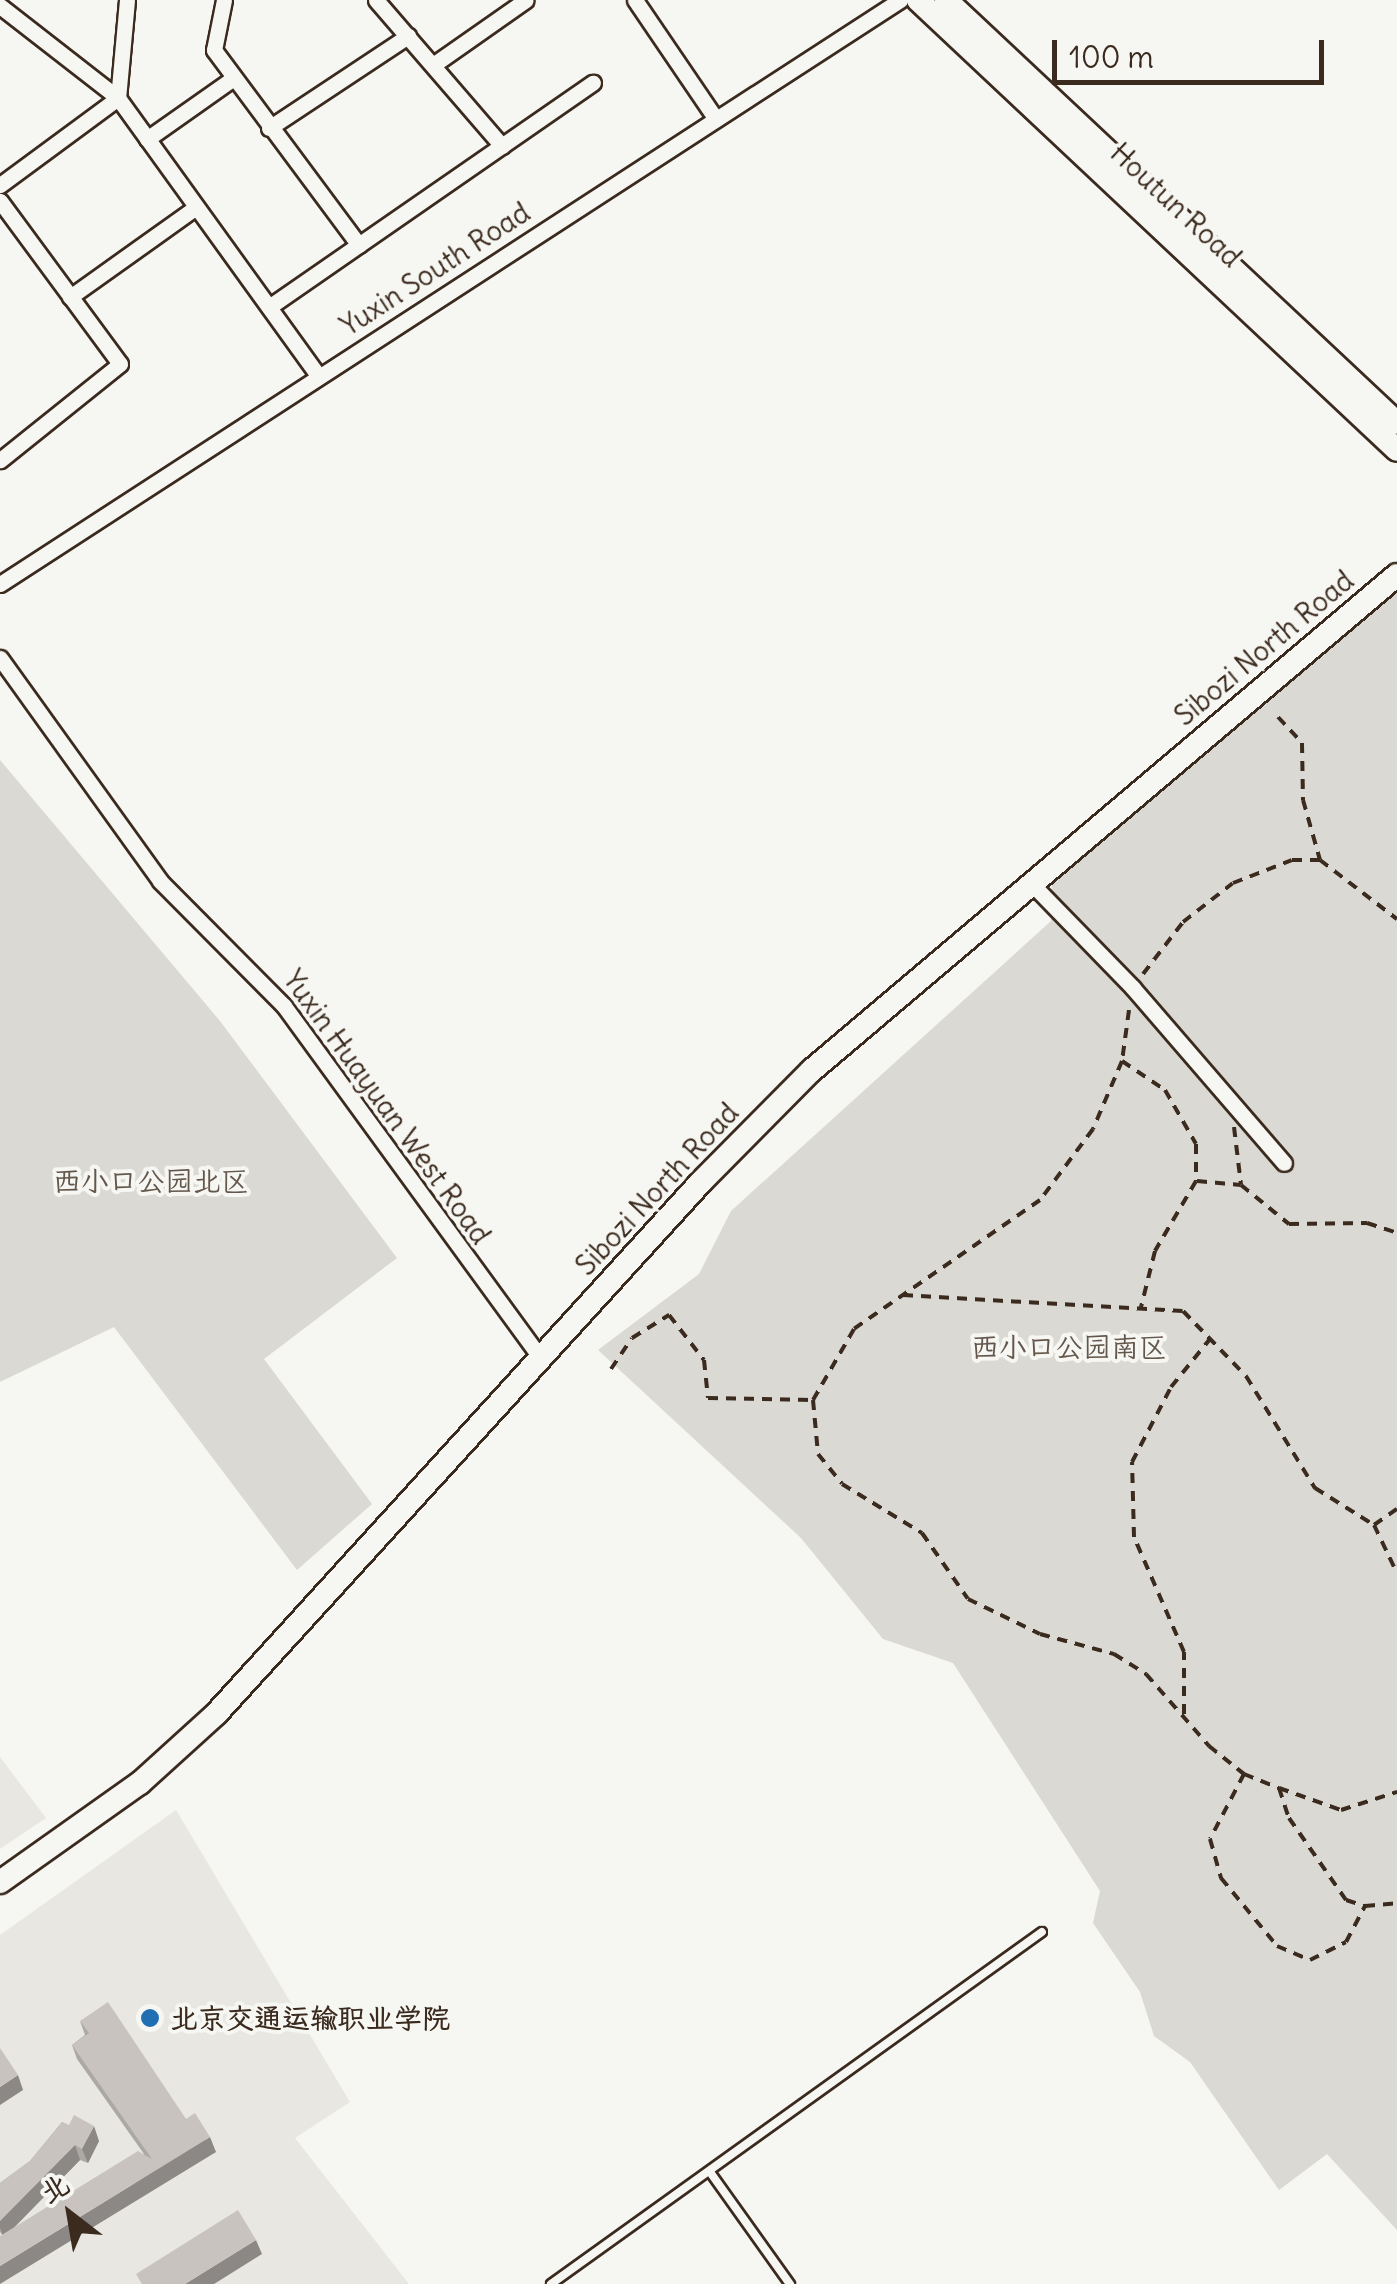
<!DOCTYPE html>
<html>
<head>
<meta charset="utf-8">
<style>
	body { margin:0 }
	#map { position:relative; width:1397px; height:2284px; overflow:hidden; background:#f6f6f2; font-family:Delius,"LXGW WenKai TC",sans-serif }
	div>[style] { position:absolute }
	.built>* { inset:0; background:#e8e7e2 }
	.green>* { inset:0; background:#dad9d3 }
	.path>* { height:4px; margin-top:-2px; transform-origin:0; background:repeating-linear-gradient(90deg,#3b2a1e 0 10px,transparent 0 18px) }
	.roads { filter:drop-shadow(2px 0 #3b2a1e) drop-shadow(-2px 0 #3b2a1e) drop-shadow(0 2px #3b2a1e) drop-shadow(0 -2px #3b2a1e) }
	.lane>* { height:8px; margin:-4px; padding:0 4px; transform-origin:4px; border-radius:4px; background:#f6f6f2 }
	.street>* { height:15px; margin:-7.5px; padding:0 7.5px; transform-origin:7.5px; border-radius:7.5px; background:#f6f6f2 }
	.secondary>* { height:22px; margin:-11px; padding:0 11px; transform-origin:11px; border-radius:11px; background:#f6f6f2 }
	.wall>* { inset:0; background:#aca8a3 }
	.shaded-wall>* { inset:0; background:#8c8885 }
	.building>* { inset:0; background:#c8c3be }
	.dots>* { width:28px; height:28px; translate:-50% -50%; box-sizing:border-box; border:5px solid #f6f6f2; border-radius:50% }
	span { translate:-50% -50%; white-space:nowrap; text-align:center; line-height:1.15; -webkit-text-stroke:8px #f6f6f2; paint-order:stroke }
	.street-label { font-size:28px; color:#3b2a1e }
	.park-label { font-size:28px; color:#63564b }
	.poi-label { font-size:28px; color:#3b2a1e; font-weight:700 }
	.left { translate:0 -50%; text-align:left }
	.north { position:absolute; left:20px; top:2164px; width:100px; height:100px; -webkit-text-stroke:8px #f6f6f2; paint-order:stroke; rotate:329deg; font-size:28px; font-weight:700; line-height:40px; text-align:center; color:#3b2a1e }
	.north::after { content:''; display:block; margin:auto; width:35px; height:45px; background:#3b2a1e; clip-path:polygon(50% 0,100% 100%,50% 72%,0 100%) }
	.scale { position:absolute; left:1052px; top:40px; width:272px; height:45px; box-sizing:border-box; border:5px solid #3b2a1e; border-top:0; padding-left:12px; font-size:30px; line-height:35px; white-space:nowrap; color:#3b2a1e; -webkit-text-stroke:8px #f6f6f2; paint-order:stroke }
</style>
</head>
<body>
<div id="map">
	<div class="built">
		<i style="clip-path:polygon(0 1757px,46px 1818px,0 1849px)"></i>
		<i style="clip-path:polygon(176px 1810px,350px 2102px,295px 2138px,409px 2284px,0 2284px,0 1935px)"></i>
	</div>
	<div class="green">
		<i style="clip-path:polygon(1397px 579px,1397px 2230px,1327px 2154px,1279px 2190px,1190px 2062px,1154px 2036px,1140px 1992px,1093px 1923px,1100px 1891px,953px 1663px,883px 1639px,801px 1538px,598px 1350px,699px 1274px,731px 1211px,1051px 921px,1052px 873px)"></i>
		<i style="clip-path:polygon(0 760px,220px 1021px,397px 1258px,264px 1359px,372px 1504px,297px 1570px,114px 1327px,0 1382px)"></i>
	</div>
	<div class="path">
		<i style="left:1278px;top:717px;width:35px;rotate:47deg"></i>
		<i style="left:1302px;top:743px;width:57px;rotate:89deg"></i>
		<i style="left:1303px;top:800px;width:62px;rotate:74.2deg"></i>
		<i style="left:1143px;top:974px;width:66px;rotate:-52.4deg"></i>
		<i style="left:1183px;top:922px;width:63px;rotate:-38deg"></i>
		<i style="left:1233px;top:883px;width:63px;rotate:-21.3deg"></i>
		<i style="left:1292px;top:860px;width:28px"></i>
		<i style="left:1320px;top:860px;width:97px;rotate:37.5deg"></i>
		<i style="left:1129px;top:1010px;width:51px;rotate:97.8deg"></i>
		<i style="left:1122px;top:1061px;width:74px;rotate:113.1deg"></i>
		<i style="left:1093px;top:1129px;width:89px;rotate:126.7deg"></i>
		<i style="left:1040px;top:1200px;width:226px;rotate:145.3deg"></i>
		<i style="left:854px;top:1329px;width:82px;rotate:120deg"></i>
		<i style="left:813px;top:1400px;width:54px;rotate:84.7deg"></i>
		<i style="left:818px;top:1454px;width:38px;rotate:51deg"></i>
		<i style="left:842px;top:1484px;width:94px;rotate:31.5deg"></i>
		<i style="left:922px;top:1533px;width:80px;rotate:55.1deg"></i>
		<i style="left:968px;top:1599px;width:80px;rotate:25.9deg"></i>
		<i style="left:1040px;top:1634px;width:77px;rotate:15.1deg"></i>
		<i style="left:1114px;top:1654px;width:38px;rotate:32deg"></i>
		<i style="left:1146px;top:1674px;width:96px;rotate:48.8deg"></i>
		<i style="left:1209px;top:1746px;width:45px;rotate:38.7deg"></i>
		<i style="left:1244px;top:1774px;width:38px;rotate:22deg"></i>
		<i style="left:1279px;top:1788px;width:32px;rotate:72deg"></i>
		<i style="left:1289px;top:1818px;width:100px;rotate:55.2deg"></i>
		<i style="left:1346px;top:1900px;width:20px;rotate:18deg"></i>
		<i style="left:1365px;top:1906px;width:32px;rotate:-5deg"></i>
		<i style="left:1122px;top:1061px;width:52px;rotate:34deg"></i>
		<i style="left:1165px;top:1090px;width:62px;rotate:60.1deg"></i>
		<i style="left:1196px;top:1144px;width:37px;rotate:90deg"></i>
		<i style="left:1196px;top:1181px;width:81px;rotate:120.4deg"></i>
		<i style="left:1155px;top:1251px;width:58px;rotate:104deg"></i>
		<i style="left:1234px;top:1127px;width:58px;rotate:83.1deg"></i>
		<i style="left:1197px;top:1181px;width:44px;rotate:5.2deg"></i>
		<i style="left:1241px;top:1185px;width:62px;rotate:39.1deg"></i>
		<i style="left:1289px;top:1224px;width:78px;rotate:-0.7deg"></i>
		<i style="left:1367px;top:1223px;width:32px;rotate:18deg"></i>
		<i style="left:903px;top:1295px;width:280px;rotate:3.3deg"></i>
		<i style="left:1183px;top:1311px;width:91px;rotate:45.9deg"></i>
		<i style="left:1246px;top:1376px;width:132px;rotate:58.4deg"></i>
		<i style="left:1315px;top:1488px;width:70px;rotate:32.1deg"></i>
		<i style="left:1374px;top:1525px;width:53px;rotate:64.4deg"></i>
		<i style="left:611px;top:1369px;width:37px;rotate:-56deg"></i>
		<i style="left:632px;top:1338px;width:44px;rotate:-31.9deg"></i>
		<i style="left:669px;top:1315px;width:57px;rotate:52.1deg"></i>
		<i style="left:704px;top:1360px;width:38px;rotate:84deg"></i>
		<i style="left:708px;top:1398px;width:105px;rotate:1.1deg"></i>
		<i style="left:1374px;top:1525px;width:28px;rotate:-35deg"></i>
		<i style="left:1184px;top:1714px;width:62px;rotate:-90deg"></i>
		<i style="left:1184px;top:1652px;width:125px;rotate:-113.5deg"></i>
		<i style="left:1134px;top:1537px;width:75px;rotate:-91.5deg"></i>
		<i style="left:1132px;top:1462px;width:85px;rotate:-62.5deg"></i>
		<i style="left:1171px;top:1387px;width:62px;rotate:-50.9deg"></i>
		<i style="left:1244px;top:1774px;width:73px;rotate:117.6deg"></i>
		<i style="left:1210px;top:1839px;width:41px;rotate:74.2deg"></i>
		<i style="left:1221px;top:1878px;width:88px;rotate:50.5deg"></i>
		<i style="left:1277px;top:1946px;width:36px;rotate:23deg"></i>
		<i style="left:1310px;top:1960px;width:40px;rotate:-26.6deg"></i>
		<i style="left:1346px;top:1942px;width:41px;rotate:-62.2deg"></i>
		<i style="left:1279px;top:1788px;width:66px;rotate:19.5deg"></i>
		<i style="left:1341px;top:1810px;width:59px;rotate:-17.8deg"></i>
	</div>
	<div class="roads">
		<div class="lane">
			<i style="left:710px;top:2172px;width:138px;rotate:54.5deg"></i>
			<i style="left:551px;top:2284px;width:604px;rotate:-35.64deg"></i>
		</div>
		<div class="street">
			<i style="left:127px;top:0;width:98px;rotate:95.2deg"></i>
			<i style="left:118px;top:98px;width:340px;rotate:54.2deg"></i>
			<i style="left:224px;top:0;width:51px;rotate:101.3deg"></i>
			<i style="left:214px;top:50px;width:243px;rotate:53.4deg"></i>
			<i style="left:376px;top:0;width:193px;rotate:49.2deg"></i>
			<i style="left:635px;top:0;width:144px;rotate:55.8deg"></i>
			<i style="left:0;top:6px;width:150px;rotate:37.9deg"></i>
			<i style="left:118px;top:98px;width:147px;rotate:143.6deg"></i>
			<i style="left:433px;top:65px;width:113px;rotate:-35deg"></i>
			<i style="left:269px;top:128px;width:167px;rotate:-33.5deg"></i>
			<i style="left:147px;top:139px;width:104px;rotate:-35.2deg"></i>
			<i style="left:0;top:201px;width:202px;rotate:53.6deg"></i>
			<i style="left:120px;top:364px;width:154px;rotate:141.3deg"></i>
			<i style="left:70px;top:297px;width:155px;rotate:-35.5deg"></i>
			<i style="left:269px;top:307px;width:394px;rotate:-34.7deg"></i>
			<i style="left:0;top:584px;width:1073px;rotate:-32.98deg"></i>
			<i style="left:0;top:658px;width:274px;rotate:54.3deg"></i>
			<i style="left:160px;top:881px;width:176px;rotate:45.2deg"></i>
			<i style="left:284px;top:1006px;width:436px;rotate:53.9deg"></i>
			<i style="left:1031px;top:883px;width:146px;rotate:45.8deg"></i>
			<i style="left:1133px;top:988px;width:231px;rotate:49.2deg"></i>
		</div>
		<div class="secondary">
			<i style="left:918px;top:0;width:657px;rotate:43.21deg"></i>
			<i style="left:946px;top:0;width:618px;rotate:43.17deg"></i>
			<i style="left:0;top:1882px;width:171px;rotate:-35.3deg"></i>
			<i style="left:140px;top:1783px;width:103px;rotate:-42.2deg"></i>
			<i style="left:216px;top:1714px;width:720px;rotate:-47.65deg"></i>
			<i style="left:701px;top:1182px;width:158px;rotate:-45.3deg"></i>
			<i style="left:812px;top:1070px;width:766px;rotate:-40.24deg"></i>
		</div>
	</div>
	<div class="wall">
		<i style="clip-path:polygon(80px 2021px,186px 2119px,216px 2152px,2px 2235px,0 2232px,0 2183px,30px 2161px,62px 2122px,99px 2141px,88px 2163px,80px 2160px,12px 2229px,144px 2154px,77px 2059px,72px 2045px,85px 2035px)"></i>
	</div>
	<div class="shaded-wall">
		<i style="clip-path:polygon(18px 2075px,23px 2090px,0 2105px,0 2087px)"></i>
		<i style="clip-path:polygon(94px 2126px,99px 2141px,88px 2163px,82px 2149px)"></i>
		<i style="clip-path:polygon(210px 2137px,216px 2152px,0 2284px,0 2266px)"></i>
		<i style="clip-path:polygon(75px 2145px,80px 2160px,4px 2238px,0 2228px,0 2221px)"></i>
		<i style="clip-path:polygon(256px 2240px,262px 2254px,214px 2284px,185px 2284px)"></i>
	</div>
	<div class="building">
		<i style="clip-path:polygon(108px 2002px,186px 2119px,195px 2113px,210px 2137px,0 2266px,0 2236px,138px 2151px,152px 2159px,72px 2045px,89px 2033px,80px 2021px)"></i>
		<i style="clip-path:polygon(0 2048px,18px 2075px,0 2087px)"></i>
		<i style="clip-path:polygon(74px 2115px,94px 2126px,82px 2149px,75px 2145px,0 2221px,0 2183px,30px 2161px,62px 2122px,69px 2125px)"></i>
		<i style="clip-path:polygon(238px 2210px,256px 2240px,185px 2284px,142px 2284px,136px 2274px)"></i>
	</div>
	<div class="dots">
		<i style="left:150px;top:2018px;background:#1f6fb2"></i>
	</div>
	<div class="street-label">
		<span style="left:1176px;top:205px;rotate:43deg">Houtun Road</span>
		<span style="left:435px;top:269px;rotate:-33deg">Yuxin South Road</span>
		<span style="left:1264px;top:648px;rotate:-40deg">Sibozi North Road</span>
		<span style="left:387px;top:1107px;rotate:54deg">Yuxin Huayuan West Road</span>
		<span style="left:657px;top:1189px;rotate:-47deg">Sibozi North Road</span>
	</div>
	<div class="park-label">
		<span style="left:151px;top:1181px">西小口公园北区</span>
		<span style="left:1069px;top:1347px">西小口公园南区</span>
	</div>
	<div class="poi-label">
		<span class="left" style="left:170px;top:2018px">北京交通运输职业学院</span>
	</div>
	<div class="north">北</div>
	<div class="scale">100 m</div>
</div>
</body>
</html>
